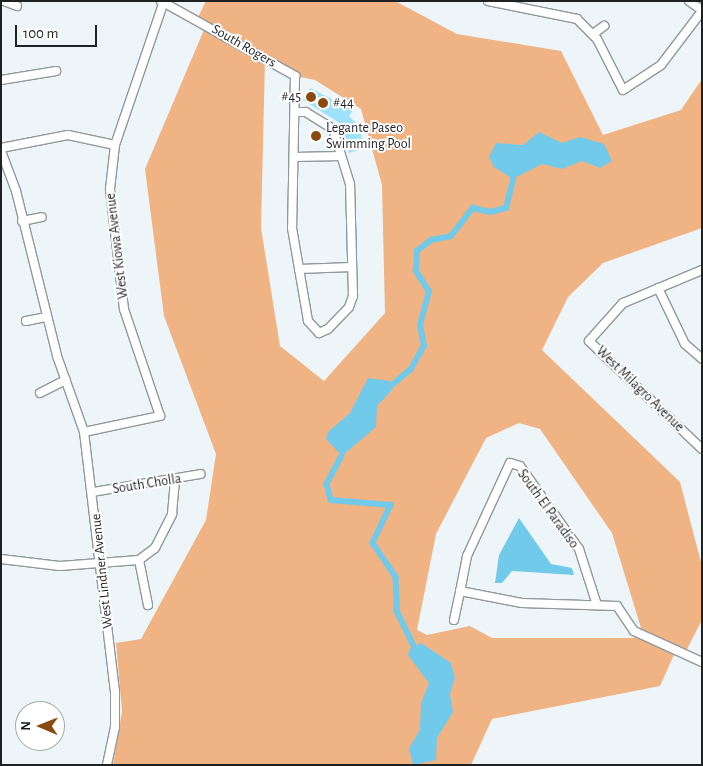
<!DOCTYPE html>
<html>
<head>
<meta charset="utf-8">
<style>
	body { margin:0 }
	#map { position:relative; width:703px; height:766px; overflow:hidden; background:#edf5f8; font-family:"Alegreya Sans",sans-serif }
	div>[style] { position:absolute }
	.green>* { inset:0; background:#f0b384 }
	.water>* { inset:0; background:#72caea }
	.canal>* { height:5.5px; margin:-2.75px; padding:0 2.75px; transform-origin:2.75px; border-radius:2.75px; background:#72caea }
	.building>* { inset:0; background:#9de1fb }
	.roads { filter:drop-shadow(1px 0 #91989b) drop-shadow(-1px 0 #91989b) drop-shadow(0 1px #91989b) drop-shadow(0 -1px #91989b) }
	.minor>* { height:8px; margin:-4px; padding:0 4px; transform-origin:4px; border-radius:4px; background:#fff }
	.dots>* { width:14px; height:14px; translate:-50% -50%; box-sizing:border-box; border:2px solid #fff; border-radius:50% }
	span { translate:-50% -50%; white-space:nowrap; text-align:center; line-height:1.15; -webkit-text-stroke:4px #fff; paint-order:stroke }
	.street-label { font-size:14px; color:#1f2223 }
	.poi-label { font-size:14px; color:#1f2223 }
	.right { translate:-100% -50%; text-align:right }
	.left { translate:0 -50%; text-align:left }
	.frame { position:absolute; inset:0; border:2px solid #1f2223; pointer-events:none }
	.north { position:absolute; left:15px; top:701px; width:50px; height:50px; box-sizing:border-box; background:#fff; border:1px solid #a5a7a7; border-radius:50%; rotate:271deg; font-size:14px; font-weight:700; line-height:20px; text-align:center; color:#1f2223 }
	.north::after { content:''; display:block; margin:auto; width:18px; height:22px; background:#894b0d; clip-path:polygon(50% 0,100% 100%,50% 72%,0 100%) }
	.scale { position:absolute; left:15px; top:25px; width:82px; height:22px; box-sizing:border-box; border:2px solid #1f2223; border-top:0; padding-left:6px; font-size:15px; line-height:18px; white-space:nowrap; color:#1f2223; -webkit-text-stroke:4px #fff; paint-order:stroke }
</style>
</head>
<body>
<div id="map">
	<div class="green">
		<i style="clip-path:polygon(evenodd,206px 1px,395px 1px,457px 34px,561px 51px,603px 135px,681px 110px,702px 79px,702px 228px,603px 263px,568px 297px,542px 350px,680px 482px,702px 566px,702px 620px,686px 651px,677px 648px,660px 686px,492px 719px,471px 765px,113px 765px,122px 711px,116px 643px,141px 639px,206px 520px,216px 454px,164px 316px,145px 169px,206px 25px,197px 19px,206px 1px,265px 59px,295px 76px,315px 80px,361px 109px,382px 185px,385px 313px,324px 381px,280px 346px,261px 228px,265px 59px,206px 1px,519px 423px,540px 429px,612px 533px,641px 628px,634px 638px,492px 638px,470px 626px,427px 635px,417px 630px,436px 534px,486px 438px,519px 423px)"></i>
	</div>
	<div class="water">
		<i style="clip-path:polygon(539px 132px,562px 143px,580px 137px,604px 144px,612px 161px,600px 168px,582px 161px,562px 169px,542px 164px,513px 179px,494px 167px,489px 157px,496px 143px,523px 145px)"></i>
		<i style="clip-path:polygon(368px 378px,390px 381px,393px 389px,377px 406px,376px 427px,342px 456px,326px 439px,328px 432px,350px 413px)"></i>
		<i style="clip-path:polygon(519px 518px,551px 564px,572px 568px,574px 575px,512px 571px,502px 583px,495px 583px,499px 555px)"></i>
		<i style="clip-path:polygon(421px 643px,451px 663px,455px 678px,450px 694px,453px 712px,437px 738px,436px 760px,413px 765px,409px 748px,420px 730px,421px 703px,429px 683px,408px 655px,410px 649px)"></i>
	</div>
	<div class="canal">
		<i style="left:393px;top:384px;width:23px;rotate:-40deg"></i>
		<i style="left:411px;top:369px;width:26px;rotate:-61deg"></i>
		<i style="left:424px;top:346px;width:21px;rotate:-101deg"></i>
		<i style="left:420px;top:325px;width:34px;rotate:-75deg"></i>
		<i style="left:429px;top:292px;width:25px;rotate:-122deg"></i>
		<i style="left:416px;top:271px;width:20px;rotate:-87deg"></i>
		<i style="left:417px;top:251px;width:18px;rotate:-38deg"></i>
		<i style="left:431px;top:240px;width:20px;rotate:-11deg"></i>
		<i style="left:451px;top:236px;width:36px;rotate:-52deg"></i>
		<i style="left:473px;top:208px;width:17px;rotate:13deg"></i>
		<i style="left:490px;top:212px;width:16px;rotate:-14deg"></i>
		<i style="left:506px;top:208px;width:30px;rotate:-76deg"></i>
		<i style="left:342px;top:456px;width:32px;rotate:118deg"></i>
		<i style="left:327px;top:484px;width:16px;rotate:76deg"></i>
		<i style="left:331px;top:500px;width:60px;rotate:4.8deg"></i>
		<i style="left:391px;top:505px;width:42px;rotate:115.3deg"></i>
		<i style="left:373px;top:543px;width:41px;rotate:55.9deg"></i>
		<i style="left:396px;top:577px;width:34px;rotate:88deg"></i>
		<i style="left:397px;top:611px;width:39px;rotate:64deg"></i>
	</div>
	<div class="building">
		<i style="clip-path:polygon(310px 88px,353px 110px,349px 116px,359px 126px,364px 148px,349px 153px,343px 130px,346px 127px,303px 100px)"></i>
	</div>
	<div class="roads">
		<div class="minor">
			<i style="left:4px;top:1px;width:14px;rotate:21deg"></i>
			<i style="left:161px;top:1px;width:154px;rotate:29.2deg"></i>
			<i style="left:295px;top:76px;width:152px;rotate:91.1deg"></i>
			<i style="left:292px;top:228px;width:94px;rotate:80.2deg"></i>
			<i style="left:308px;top:321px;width:16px;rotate:47deg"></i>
			<i style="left:319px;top:333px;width:10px;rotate:-24deg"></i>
			<i style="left:328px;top:329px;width:30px;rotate:-46deg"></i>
			<i style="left:349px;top:307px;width:12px;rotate:-70deg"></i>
			<i style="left:353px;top:296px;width:112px;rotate:-91.5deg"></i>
			<i style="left:350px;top:184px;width:58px;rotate:-107.2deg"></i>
			<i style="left:333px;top:129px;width:32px;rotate:-148deg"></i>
			<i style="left:306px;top:112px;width:10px;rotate:180deg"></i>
			<i style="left:488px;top:1px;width:91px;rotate:11.4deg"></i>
			<i style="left:577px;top:19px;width:28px;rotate:45deg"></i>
			<i style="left:597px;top:39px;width:57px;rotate:63deg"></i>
			<i style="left:623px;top:90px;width:45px;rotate:-33.3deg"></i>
			<i style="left:661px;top:65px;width:68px;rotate:-52.8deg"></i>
			<i style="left:689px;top:1px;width:16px;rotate:35deg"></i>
			<i style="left:593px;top:34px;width:14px;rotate:-36deg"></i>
			<i style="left:1px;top:80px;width:56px;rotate:-9.3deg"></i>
			<i style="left:1px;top:148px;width:68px;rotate:-11deg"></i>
			<i style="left:68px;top:135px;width:48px;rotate:12deg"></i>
			<i style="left:1px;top:151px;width:43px;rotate:69.4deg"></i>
			<i style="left:16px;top:191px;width:170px;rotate:76deg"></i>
			<i style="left:57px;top:356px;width:81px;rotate:70.4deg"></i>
			<i style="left:84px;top:432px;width:261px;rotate:83.2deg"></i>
			<i style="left:115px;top:691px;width:36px;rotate:90deg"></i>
			<i style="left:115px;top:727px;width:39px;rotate:102deg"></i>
			<i style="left:294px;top:157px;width:47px;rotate:-1.2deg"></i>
			<i style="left:22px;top:221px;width:20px;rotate:-11deg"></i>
			<i style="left:299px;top:269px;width:53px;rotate:-2.2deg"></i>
			<i style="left:702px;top:270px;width:86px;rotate:157.3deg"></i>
			<i style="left:623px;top:303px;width:51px;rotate:131.8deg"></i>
			<i style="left:589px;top:341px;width:156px;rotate:43.7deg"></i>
			<i style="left:658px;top:288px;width:62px;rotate:64.3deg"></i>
			<i style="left:685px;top:344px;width:23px;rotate:41deg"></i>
			<i style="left:26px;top:321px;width:20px;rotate:-11deg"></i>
			<i style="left:40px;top:393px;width:29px;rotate:-27deg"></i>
			<i style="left:84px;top:432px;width:78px;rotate:-11.9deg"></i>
			<i style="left:160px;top:416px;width:113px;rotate:-108.6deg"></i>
			<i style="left:124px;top:309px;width:121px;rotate:-96.7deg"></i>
			<i style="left:110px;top:189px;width:44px;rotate:-83.5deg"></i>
			<i style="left:115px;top:145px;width:152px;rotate:-71.2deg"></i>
			<i style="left:93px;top:492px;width:109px;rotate:-9.5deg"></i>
			<i style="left:1px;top:559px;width:59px;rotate:6.8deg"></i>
			<i style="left:60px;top:566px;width:79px;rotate:-4.3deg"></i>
			<i style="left:139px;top:560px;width:20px;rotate:-37deg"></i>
			<i style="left:155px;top:548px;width:38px;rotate:-63deg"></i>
			<i style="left:172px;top:514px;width:34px;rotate:-85deg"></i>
			<i style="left:139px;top:560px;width:46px;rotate:78.7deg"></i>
			<i style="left:597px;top:605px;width:59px;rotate:-107.8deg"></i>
			<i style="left:579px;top:549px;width:102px;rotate:-125.4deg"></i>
			<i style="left:520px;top:466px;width:10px;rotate:-163deg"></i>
			<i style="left:510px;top:463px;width:102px;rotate:114.8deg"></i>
			<i style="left:467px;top:556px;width:36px;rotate:101deg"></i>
			<i style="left:460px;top:591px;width:63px;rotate:11deg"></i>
			<i style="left:522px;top:603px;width:95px;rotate:1.8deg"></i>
			<i style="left:617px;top:606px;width:30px;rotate:56deg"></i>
			<i style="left:634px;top:631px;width:75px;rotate:24.5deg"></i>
			<i style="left:454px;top:620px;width:30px;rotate:-78deg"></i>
		</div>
	</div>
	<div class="dots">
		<i style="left:311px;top:97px;background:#894b0d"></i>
		<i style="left:323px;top:103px;background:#894b0d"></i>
		<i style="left:316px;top:136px;background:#894b0d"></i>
	</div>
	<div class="street-label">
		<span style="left:244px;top:46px;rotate:30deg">South Rogers</span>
		<span style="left:117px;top:246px;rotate:-97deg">West Kiowa Avenue</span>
		<span style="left:640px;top:389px;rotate:44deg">West Milagro Avenue</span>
		<span style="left:147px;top:484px;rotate:-9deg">South Cholla</span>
		<span style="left:548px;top:509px;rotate:54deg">South El Paradiso</span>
		<span style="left:102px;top:571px;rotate:-96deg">West Lindner Avenue</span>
	</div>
	<div class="poi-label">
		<span class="right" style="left:301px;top:97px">#45</span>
		<span class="left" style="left:333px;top:103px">#44</span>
		<span class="left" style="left:326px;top:136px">Legante Paseo<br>Swimming Pool</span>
	</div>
	<div class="frame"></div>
	<div class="north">N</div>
	<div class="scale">100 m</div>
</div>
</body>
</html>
